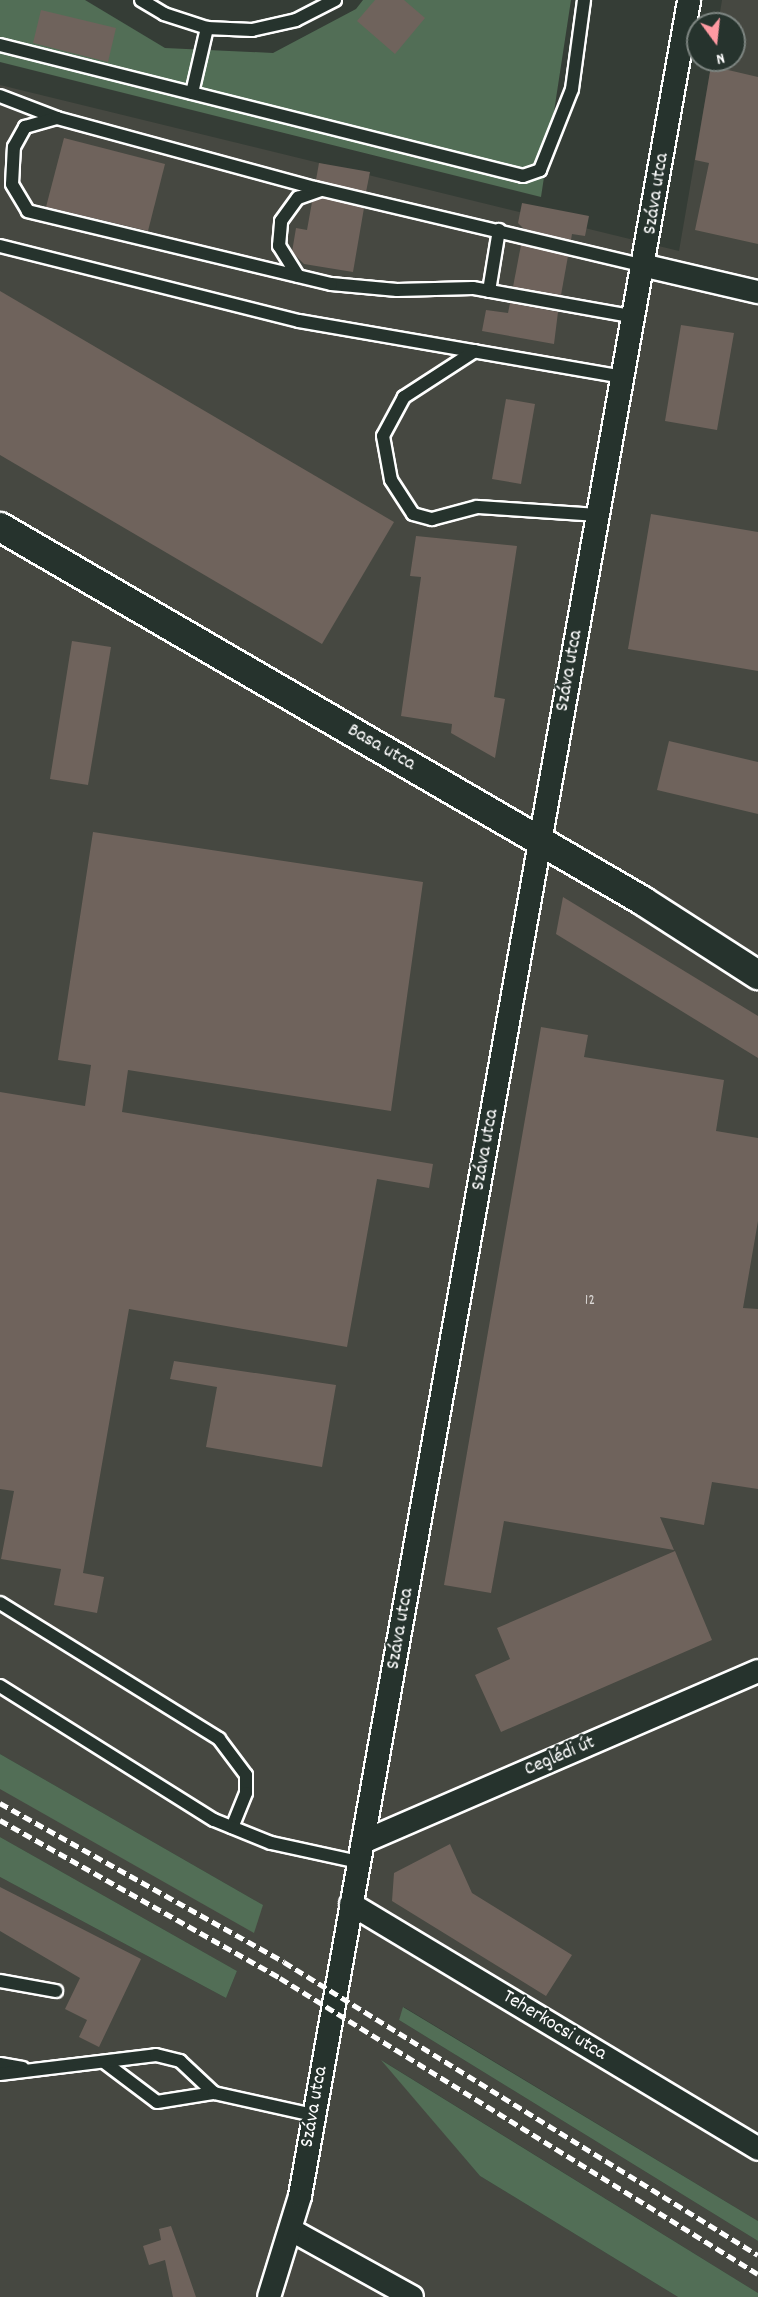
<!DOCTYPE html>
<html>
<head>
<meta charset="utf-8">
<style>
	body { margin:0 }
	#map { position:relative; width:758px; height:2297px; overflow:hidden; background:#353d36; font-family:Dekko,sans-serif }
	div>[style] { position:absolute }
	.built>* { inset:0; background:#464841 }
	.green>* { inset:0; background:#526e56 }
	.building>* { inset:0; background:#6f635c }
	.roads { filter:drop-shadow(2px 0 #fff) drop-shadow(-2px 0 #fff) drop-shadow(0 2px #fff) drop-shadow(0 -2px #fff) }
	.service>* { height:12px; margin:-6px; padding:0 6px; transform-origin:6px; border-radius:6px; background:#26332d }
	.minor>* { height:22px; margin:-11px; padding:0 11px; transform-origin:11px; border-radius:11px; background:#26332d }
	.tertiary>* { height:28px; margin:-14px; padding:0 14px; transform-origin:14px; border-radius:14px; background:#26332d }
	.rail>* { height:4.5px; margin-top:-2.25px; transform-origin:0; background:repeating-linear-gradient(90deg,#fff 0 9px,transparent 0 13.5px) }
	span { translate:-50% -50%; white-space:nowrap; text-align:center; line-height:1.15; -webkit-text-stroke:4.5px #26332d; paint-order:stroke }
	.number-label { font-size:16px; color:#dbd8d6 }
	.number-label span { -webkit-text-stroke-width:0 }
	.street-label { font-size:20px; color:#fff }
	.north { position:absolute; left:686px; top:12px; width:60px; height:60px; box-sizing:border-box; background:#26332d; border:2px solid #7d8581; border-radius:50%; rotate:165deg; font-size:16px; font-weight:700; line-height:24px; text-align:center; color:#fff }
	.north::after { content:''; display:block; margin:auto; width:21px; height:27px; background:#ff9aa2; clip-path:polygon(50% 0,100% 100%,50% 72%,0 100%) }
</style>
</head>
<body>
<div id="map">
	<div class="built">
		<i style="clip-path:polygon(722px 0,758px 0,758px 2221px,404px 2007px,399px 2020px,758px 2241px,758px 2293px,383px 2061px,480px 2176px,678px 2297px,0 2297px,0 1877px,226px 1998px,237px 1971px,0 1837px,0 1788px,263px 1905px,0 1754px,0 85px,679px 251px,712px 60px,734px 60px,734px 24px,718px 24px)"></i>
	</div>
	<div class="green">
		<i style="clip-path:polygon(0 0,85px 0,165px 48px,273px 53px,356px 9px,363px 0,571px 0,541px 197px,0 62px)"></i>
		<i style="clip-path:polygon(0 1754px,263px 1905px,254px 1933px,0 1789px)"></i>
		<i style="clip-path:polygon(0 1837px,237px 1971px,226px 1998px,0 1877px)"></i>
		<i style="clip-path:polygon(403px 2007px,758px 2221px,758px 2241px,399px 2020px)"></i>
		<i style="clip-path:polygon(381px 2060px,758px 2293px,758px 2297px,678px 2297px,480px 2176px)"></i>
	</div>
	<div class="building">
		<i style="clip-path:polygon(375px 0,404px 0,425px 18px,395px 54px,357px 21px)"></i>
		<i style="clip-path:polygon(41px 10px,116px 28px,108px 62px,33px 43px)"></i>
		<i style="clip-path:polygon(711px 66px,758px 77px,758px 244px,695px 230px,709px 163px,695px 160px)"></i>
		<i style="clip-path:polygon(64px 138px,165px 164px,148px 231px,46px 207px)"></i>
		<i style="clip-path:polygon(319px 163px,370px 172px,366px 192px,316px 180px)"></i>
		<i style="clip-path:polygon(322px 198px,364px 208px,353px 272px,304px 264px,292px 252px,296px 228px,307px 230px,312px 202px)"></i>
		<i style="clip-path:polygon(522px 203px,589px 216px,585px 236px,572px 234px,571px 240px,524px 229px,518px 223px)"></i>
		<i style="clip-path:polygon(521px 245px,568px 256px,561px 295px,513px 287px)"></i>
		<i style="clip-path:polygon(0 291px,394px 522px,322px 644px,0 455px)"></i>
		<i style="clip-path:polygon(510px 303px,558px 312px,554px 344px,482px 331px,486px 310px,508px 313px)"></i>
		<i style="clip-path:polygon(681px 325px,734px 333px,717px 430px,665px 421px)"></i>
		<i style="clip-path:polygon(506px 399px,535px 404px,521px 484px,492px 479px)"></i>
		<i style="clip-path:polygon(651px 514px,758px 532px,758px 671px,628px 649px)"></i>
		<i style="clip-path:polygon(416px 536px,517px 546px,494px 697px,505px 699px,495px 758px,451px 733px,452px 724px,401px 716px,421px 577px,410px 576px)"></i>
		<i style="clip-path:polygon(72px 641px,111px 647px,88px 785px,50px 779px)"></i>
		<i style="clip-path:polygon(669px 741px,758px 762px,758px 814px,657px 790px)"></i>
		<i style="clip-path:polygon(93px 832px,423px 882px,391px 1111px,128px 1070px,122px 1112px,433px 1164px,429px 1188px,377px 1179px,347px 1347px,129px 1309px,83px 1573px,104px 1577px,97px 1613px,54px 1605px,61px 1569px,1px 1559px,14px 1491px,0 1489px,0 1092px,85px 1106px,91px 1065px,58px 1060px)"></i>
		<i style="clip-path:polygon(563px 897px,758px 1016px,758px 1058px,556px 934px)"></i>
		<i style="clip-path:polygon(541px 1027px,588px 1035px,584px 1057px,724px 1080px,716px 1131px,758px 1138px,758px 1221px,743px 1308px,758px 1309px,758px 1489px,712px 1482px,704px 1525px,660px 1517px,674px 1550px,504px 1521px,491px 1593px,444px 1585px)"></i>
		<i style="clip-path:polygon(174px 1361px,336px 1385px,322px 1467px,206px 1447px,217px 1387px,170px 1379px)"></i>
		<i style="clip-path:polygon(675px 1551px,712px 1640px,501px 1732px,475px 1675px,510px 1659px,497px 1628px)"></i>
		<i style="clip-path:polygon(450px 1844px,472px 1893px,572px 1955px,546px 1996px,392px 1901px,394px 1873px)"></i>
		<i style="clip-path:polygon(0 1887px,141px 1959px,99px 2047px,79px 2037px,87px 2020px,65px 2009px,80px 1978px,0 1931px)"></i>
		<i style="clip-path:polygon(171px 2226px,181px 2254px,196px 2297px,173px 2297px,165px 2260px,149px 2265px,143px 2246px,161px 2240px,159px 2229px)"></i>
	</div>
	<div class="roads">
		<div class="service">
			<i style="left:141px;top:0;width:27px;rotate:31deg"></i>
			<i style="left:164px;top:14px;width:45px;rotate:18deg"></i>
			<i style="left:207px;top:28px;width:45px;rotate:2.5deg"></i>
			<i style="left:252px;top:30px;width:45px;rotate:-12.8deg"></i>
			<i style="left:296px;top:20px;width:44px;rotate:-27.1deg"></i>
			<i style="left:0;top:45px;width:539px;rotate:14.06deg"></i>
			<i style="left:523px;top:176px;width:18px;rotate:-19deg"></i>
			<i style="left:540px;top:170px;width:87px;rotate:-68.4deg"></i>
			<i style="left:572px;top:89px;width:90px;rotate:-82.3deg"></i>
			<i style="left:192px;top:93px;width:67px;rotate:-77deg"></i>
			<i style="left:0;top:96px;width:61px;rotate:21.1deg"></i>
			<i style="left:0;top:246px;width:308px;rotate:14.1deg"></i>
			<i style="left:299px;top:321px;width:329px;rotate:9.8deg"></i>
			<i style="left:298px;top:276px;width:36px;rotate:-122deg"></i>
			<i style="left:279px;top:246px;width:25px;rotate:-85deg"></i>
			<i style="left:281px;top:221px;width:29px;rotate:-54deg"></i>
			<i style="left:298px;top:198px;width:24px;rotate:-19deg"></i>
			<i style="left:489px;top:291px;width:62px;rotate:-80.7deg"></i>
			<i style="left:636px;top:317px;width:166px;rotate:-169.9deg"></i>
			<i style="left:473px;top:288px;width:76px;rotate:178.5deg"></i>
			<i style="left:397px;top:290px;width:66px;rotate:-174.8deg"></i>
			<i style="left:331px;top:284px;width:312px;rotate:-166.5deg"></i>
			<i style="left:28px;top:211px;width:31px;rotate:-121deg"></i>
			<i style="left:12px;top:184px;width:37px;rotate:-87deg"></i>
			<i style="left:14px;top:147px;width:23px;rotate:-61deg"></i>
			<i style="left:25px;top:127px;width:33px;rotate:-16deg"></i>
			<i style="left:57px;top:118px;width:267px;rotate:15.2deg"></i>
			<i style="left:315px;top:188px;width:340px;rotate:13.3deg"></i>
			<i style="left:475px;top:351px;width:85px;rotate:147.1deg"></i>
			<i style="left:404px;top:397px;width:44px;rotate:118.3deg"></i>
			<i style="left:383px;top:436px;width:45px;rotate:79.7deg"></i>
			<i style="left:391px;top:480px;width:40px;rotate:57.1deg"></i>
			<i style="left:413px;top:514px;width:20px;rotate:15deg"></i>
			<i style="left:432px;top:519px;width:47px;rotate:-14.9deg"></i>
			<i style="left:477px;top:507px;width:119px;rotate:3.8deg"></i>
			<i style="left:0;top:1603px;width:258px;rotate:31.8deg"></i>
			<i style="left:219px;top:1739px;width:45px;rotate:53.1deg"></i>
			<i style="left:246px;top:1775px;width:18px;rotate:90deg"></i>
			<i style="left:246px;top:1793px;width:37px;rotate:112deg"></i>
			<i style="left:0;top:1686px;width:252px;rotate:32.1deg"></i>
			<i style="left:214px;top:1820px;width:61px;rotate:22deg"></i>
			<i style="left:271px;top:1843px;width:90px;rotate:12.2deg"></i>
			<i style="left:0;top:1981px;width:57px;rotate:10.1deg"></i>
			<i style="left:104px;top:2062px;width:66px;rotate:37deg"></i>
			<i style="left:157px;top:2102px;width:58px;rotate:-9deg"></i>
			<i style="left:0;top:2064px;width:23px;rotate:10deg"></i>
			<i style="left:0;top:2074px;width:157px;rotate:-6.9deg"></i>
			<i style="left:156px;top:2055px;width:25px;rotate:14deg"></i>
			<i style="left:180px;top:2061px;width:47px;rotate:43.3deg"></i>
			<i style="left:214px;top:2093px;width:101px;rotate:12.5deg"></i>
		</div>
		<div class="minor">
			<i style="left:646px;top:266px;width:115px;rotate:13.1deg"></i>
			<i style="left:363px;top:1842px;width:430px;rotate:-23.4deg"></i>
			<i style="left:351px;top:1904px;width:475px;rotate:31deg"></i>
			<i style="left:293px;top:2231px;width:136px;rotate:29deg"></i>
			<i style="left:269px;top:2297px;width:106px;rotate:-72.9deg"></i>
			<i style="left:300px;top:2196px;width:2230px;rotate:-79.95deg"></i>
		</div>
		<div class="tertiary">
			<i style="left:0;top:527px;width:744px;rotate:30.18deg"></i>
			<i style="left:643px;top:901px;width:137px;rotate:32.8deg"></i>
		</div>
	</div>
	<div class="rail">
		<i style="left:0;top:1803px;width:325px;rotate:29.2deg"></i>
		<i style="left:284px;top:1962px;width:557px;rotate:31.72deg"></i>
		<i style="left:0;top:1820px;width:322px;rotate:29.4deg"></i>
		<i style="left:280px;top:1978px;width:562px;rotate:31.77deg"></i>
	</div>
	<div class="number-label">
		<span style="left:590px;top:1301px">12</span>
	</div>
	<div class="street-label">
		<span style="left:657px;top:194px;rotate:-81deg">Száva utca</span>
		<span style="left:570px;top:671px;rotate:-80deg">Száva utca</span>
		<span style="left:381px;top:748px;rotate:30deg">Basa utca</span>
		<span style="left:486px;top:1150px;rotate:-80deg">Száva utca</span>
		<span style="left:401px;top:1629px;rotate:-80deg">Száva utca</span>
		<span style="left:560px;top:1757px;rotate:-23deg">Ceglédi út</span>
		<span style="left:554px;top:2026px;rotate:31deg">Teherkocsi utca</span>
		<span style="left:315px;top:2107px;rotate:-80deg">Száva utca</span>
	</div>
	<div class="north">N</div>
</div>
</body>
</html>
